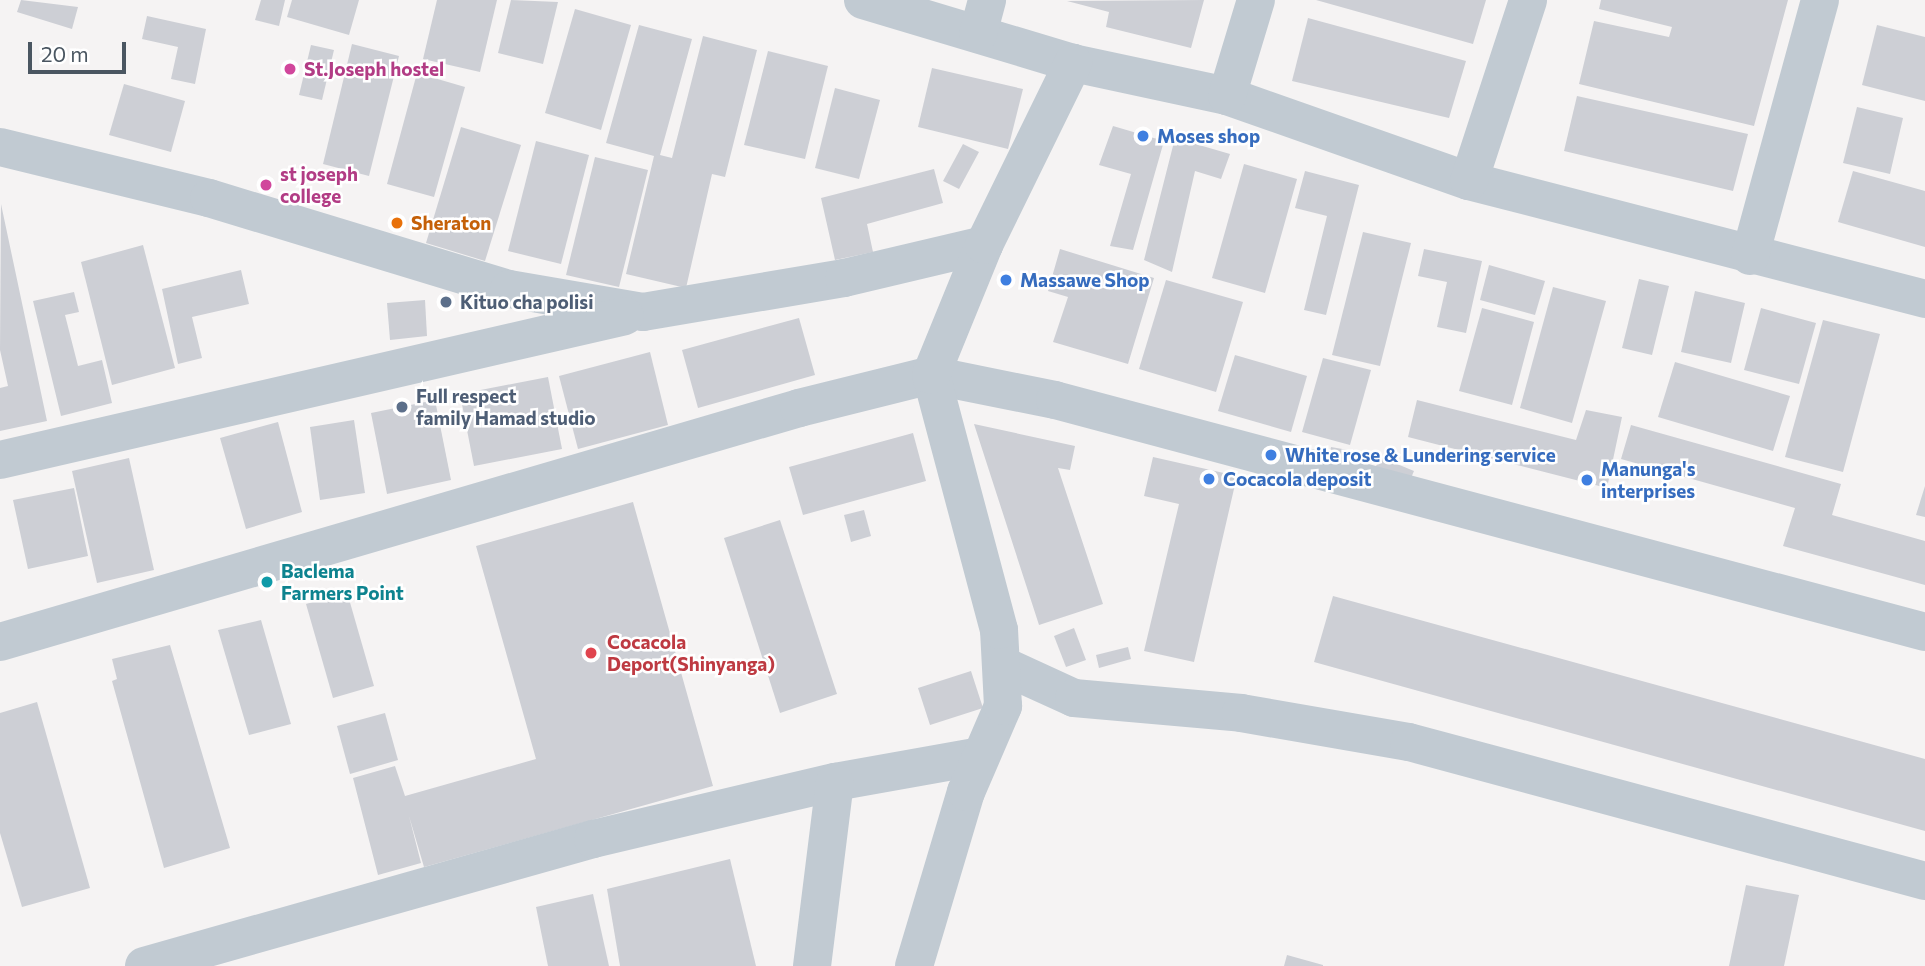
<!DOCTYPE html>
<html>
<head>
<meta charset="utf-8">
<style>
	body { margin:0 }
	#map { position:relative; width:1925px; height:966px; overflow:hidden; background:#f5f3f3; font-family:Commissioner,sans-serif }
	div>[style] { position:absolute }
	.building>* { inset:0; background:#cdcfd5 }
	.minor>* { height:38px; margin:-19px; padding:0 19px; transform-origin:19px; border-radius:19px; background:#c1cad2 }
	.dots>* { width:19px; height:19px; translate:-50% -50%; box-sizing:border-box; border:4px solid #fff; border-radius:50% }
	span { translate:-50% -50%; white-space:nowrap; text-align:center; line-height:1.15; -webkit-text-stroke:5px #fff; paint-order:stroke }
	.hotel-label { font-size:19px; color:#b23c85; font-weight:700 }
	.left { translate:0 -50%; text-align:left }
	.shop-label { font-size:19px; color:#366cbe; font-weight:700 }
	.food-label { font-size:19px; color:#c56008; font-weight:700 }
	.service-label { font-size:19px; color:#4e5e75; font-weight:700 }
	.culture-label { font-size:19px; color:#0d838f; font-weight:700 }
	.health-label { font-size:19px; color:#be3a42; font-weight:700 }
	.scale { position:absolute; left:28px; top:42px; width:98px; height:32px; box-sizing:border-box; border:4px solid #4a5661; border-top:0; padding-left:9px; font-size:21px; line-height:24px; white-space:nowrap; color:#4a5661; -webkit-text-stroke:5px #fff; paint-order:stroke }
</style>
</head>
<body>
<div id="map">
	<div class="building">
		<i style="clip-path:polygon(21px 0,78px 7px,72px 29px,17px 12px)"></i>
		<i style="clip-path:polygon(261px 0,285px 0,279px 26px,255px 20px)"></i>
		<i style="clip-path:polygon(292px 0,359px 0,349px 35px,287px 17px)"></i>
		<i style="clip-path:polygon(437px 0,497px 0,480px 72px,423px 59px)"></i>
		<i style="clip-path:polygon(511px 0,558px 2px,543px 64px,498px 53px)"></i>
		<i style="clip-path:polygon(1204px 0,1191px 48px,1106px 27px,1109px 12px,1067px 1px)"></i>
		<i style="clip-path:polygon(1316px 0,1486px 0,1473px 44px)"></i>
		<i style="clip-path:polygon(1601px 0,1788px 0,1754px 126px,1579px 84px,1594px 21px,1669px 37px,1672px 27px,1599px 9px)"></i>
		<i style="clip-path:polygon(575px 9px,631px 25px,601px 130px,545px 113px)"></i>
		<i style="clip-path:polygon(147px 16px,206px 29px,195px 84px,171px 79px,178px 47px,142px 39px)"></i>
		<i style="clip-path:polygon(1308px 18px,1466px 61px,1449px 118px,1292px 81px)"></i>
		<i style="clip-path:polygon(639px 25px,692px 39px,660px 155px,672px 158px,703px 36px,757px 50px,725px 177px,712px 174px,686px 288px,626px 274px,654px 156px,606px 143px)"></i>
		<i style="clip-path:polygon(1877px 25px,1925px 37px,1925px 101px,1862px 85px)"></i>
		<i style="clip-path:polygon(352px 44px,399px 56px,369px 176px,323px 164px)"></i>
		<i style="clip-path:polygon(311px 45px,334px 50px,322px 100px,299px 95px)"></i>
		<i style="clip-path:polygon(768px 51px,828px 66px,805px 159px,744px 145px)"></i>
		<i style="clip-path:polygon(932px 68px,1023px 89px,1008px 149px,918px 127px)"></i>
		<i style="clip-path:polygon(417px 73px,465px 87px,434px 197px,387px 184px)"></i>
		<i style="clip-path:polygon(124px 84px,185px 101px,171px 152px,109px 135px)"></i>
		<i style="clip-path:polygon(835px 88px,880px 100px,859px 179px,815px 168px)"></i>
		<i style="clip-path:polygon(1577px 96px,1748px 134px,1733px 191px,1564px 151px)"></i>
		<i style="clip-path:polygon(1857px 107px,1903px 118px,1890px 174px,1843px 163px)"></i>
		<i style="clip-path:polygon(1113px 126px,1164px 141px,1133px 250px,1110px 246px,1131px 174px,1099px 165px)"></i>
		<i style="clip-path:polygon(461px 127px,521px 145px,485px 261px,426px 243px)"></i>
		<i style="clip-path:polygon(1175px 138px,1230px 154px,1221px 179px,1195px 171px,1172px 272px,1144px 260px)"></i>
		<i style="clip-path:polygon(536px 141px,589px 155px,561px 264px,508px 251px)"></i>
		<i style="clip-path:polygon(963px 144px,979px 152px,959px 189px,943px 181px)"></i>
		<i style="clip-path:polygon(595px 157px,648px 170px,619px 287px,566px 275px)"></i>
		<i style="clip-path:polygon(1244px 164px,1297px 179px,1265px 293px,1212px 278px)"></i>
		<i style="clip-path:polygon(934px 169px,943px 203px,867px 224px,873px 252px,835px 260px,821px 198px)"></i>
		<i style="clip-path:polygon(1305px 171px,1359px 185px,1326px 315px,1304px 310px,1327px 216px,1295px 208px)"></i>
		<i style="clip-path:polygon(1853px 171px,1925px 191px,1925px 247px,1838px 222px)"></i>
		<i style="clip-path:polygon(1px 204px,47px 421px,0 431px,0 388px,8px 386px,0 350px)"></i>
		<i style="clip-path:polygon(1363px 232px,1411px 243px,1380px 366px,1332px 355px)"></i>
		<i style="clip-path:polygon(143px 245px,175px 368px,112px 385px,81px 262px)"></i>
		<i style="clip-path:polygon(1060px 249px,1154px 278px,1128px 364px,1053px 342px,1068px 297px,1048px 291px)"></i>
		<i style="clip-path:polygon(1424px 249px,1482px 261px,1466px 333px,1437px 327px,1447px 282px,1418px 276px)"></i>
		<i style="clip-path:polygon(1489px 265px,1545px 281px,1535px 315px,1480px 300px)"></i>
		<i style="clip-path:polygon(241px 270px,249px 304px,192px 317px,202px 358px,178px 364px,162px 289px)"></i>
		<i style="clip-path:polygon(1639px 279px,1669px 286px,1652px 355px,1622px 348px)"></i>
		<i style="clip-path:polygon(1166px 280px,1243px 302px,1216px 392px,1139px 369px)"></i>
		<i style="clip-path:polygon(1553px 287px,1606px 301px,1572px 423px,1520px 408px)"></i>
		<i style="clip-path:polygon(1695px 291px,1745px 303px,1731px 363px,1681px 352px)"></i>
		<i style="clip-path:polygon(74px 292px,79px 312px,65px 315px,78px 366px,102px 360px,112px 403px,61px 416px,33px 301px)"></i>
		<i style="clip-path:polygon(425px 300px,427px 336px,390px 340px,387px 303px)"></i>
		<i style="clip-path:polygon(1482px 308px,1534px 322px,1512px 405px,1459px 391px)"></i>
		<i style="clip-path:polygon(1761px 308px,1816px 323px,1799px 384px,1744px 370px)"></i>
		<i style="clip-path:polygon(799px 318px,815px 375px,698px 408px,682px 350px)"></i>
		<i style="clip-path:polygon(1823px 320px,1880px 334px,1843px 472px,1785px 457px)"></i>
		<i style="clip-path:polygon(650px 352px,668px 425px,578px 449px,559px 376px)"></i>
		<i style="clip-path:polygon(1235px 355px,1307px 376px,1291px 432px,1218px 411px)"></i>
		<i style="clip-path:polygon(1323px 358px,1371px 370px,1350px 445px,1302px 432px)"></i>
		<i style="clip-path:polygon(1675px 362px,1790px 396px,1773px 451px,1658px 417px)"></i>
		<i style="clip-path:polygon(548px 377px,562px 449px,474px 466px,460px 394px)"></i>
		<i style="clip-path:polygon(435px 400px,451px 480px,387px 494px,371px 413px)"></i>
		<i style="clip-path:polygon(1417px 400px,1576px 440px,1586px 410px,1622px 417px,1607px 488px,1408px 437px)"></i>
		<i style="clip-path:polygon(354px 420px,365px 493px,320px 500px,310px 427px)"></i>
		<i style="clip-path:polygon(278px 422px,302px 512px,246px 529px,220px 438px)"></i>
		<i style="clip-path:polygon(974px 424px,1075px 446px,1070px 470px,1058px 468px,1103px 604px,1039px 625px)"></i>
		<i style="clip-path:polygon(1631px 425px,1841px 484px,1832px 515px,1925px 541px,1925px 585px,1783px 546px,1795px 508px,1621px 459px)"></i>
		<i style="clip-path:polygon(913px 433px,926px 481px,803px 515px,789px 467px)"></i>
		<i style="clip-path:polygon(1331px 447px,1365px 453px,1362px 468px,1328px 461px)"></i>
		<i style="clip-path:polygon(1153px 457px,1237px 476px,1194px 662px,1144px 651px,1179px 504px,1144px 496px)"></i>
		<i style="clip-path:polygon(1380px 457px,1414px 471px,1408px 485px,1374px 471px)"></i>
		<i style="clip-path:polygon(129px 458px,154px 570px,97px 583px,72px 471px)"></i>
		<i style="clip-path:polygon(1925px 486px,1925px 517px,1916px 515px)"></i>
		<i style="clip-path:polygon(74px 488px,88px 556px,28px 569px,13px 500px)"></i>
		<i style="clip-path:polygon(633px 502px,713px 786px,424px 867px,409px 816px,421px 863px,378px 875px,353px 778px,395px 766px,405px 796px,536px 759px,476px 546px)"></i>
		<i style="clip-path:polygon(864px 510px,871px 536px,851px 542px,844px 515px)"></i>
		<i style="clip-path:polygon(780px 520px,837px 694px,780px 713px,724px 538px)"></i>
		<i style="clip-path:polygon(347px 592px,374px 686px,333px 698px,306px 604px)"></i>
		<i style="clip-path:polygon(1333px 596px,1925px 759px,1925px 831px,1314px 662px)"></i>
		<i style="clip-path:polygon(261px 620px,291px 724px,249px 735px,218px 630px)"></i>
		<i style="clip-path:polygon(1074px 628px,1086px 660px,1066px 667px,1054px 636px)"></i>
		<i style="clip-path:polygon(170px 645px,230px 848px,164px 868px,112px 681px,117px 679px,112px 659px)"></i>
		<i style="clip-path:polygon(1128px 647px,1131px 659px,1099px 668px,1096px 655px)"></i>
		<i style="clip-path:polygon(971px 671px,983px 708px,930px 725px,918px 688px)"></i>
		<i style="clip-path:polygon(37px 702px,90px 888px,22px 907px,0 833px,0 713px)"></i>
		<i style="clip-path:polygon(385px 713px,398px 760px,350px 774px,337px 726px)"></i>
		<i style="clip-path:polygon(730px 859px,756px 966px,620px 966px,607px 889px)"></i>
		<i style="clip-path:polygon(1746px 885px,1799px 895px,1784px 966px,1729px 966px)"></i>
		<i style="clip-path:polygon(593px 894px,609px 966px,548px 966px,536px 907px)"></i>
		<i style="clip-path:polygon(1287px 955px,1323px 965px,1323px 966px,1284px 966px)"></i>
	</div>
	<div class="minor">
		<i style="left:863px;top:0;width:219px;rotate:16.7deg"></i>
		<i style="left:1073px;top:63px;width:157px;rotate:12.1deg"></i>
		<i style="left:1227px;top:96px;width:256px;rotate:19.4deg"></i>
		<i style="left:1469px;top:181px;width:471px;rotate:14.5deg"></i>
		<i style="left:978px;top:34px;width:35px;rotate:-75deg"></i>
		<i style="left:1227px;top:96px;width:100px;rotate:-73.2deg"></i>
		<i style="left:0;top:147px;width:215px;rotate:13.7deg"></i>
		<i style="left:209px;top:198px;width:313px;rotate:16.9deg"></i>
		<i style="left:509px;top:289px;width:136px;rotate:9.7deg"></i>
		<i style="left:643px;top:312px;width:204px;rotate:-9.6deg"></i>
		<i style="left:844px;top:278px;width:144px;rotate:-13.3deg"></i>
		<i style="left:1469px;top:181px;width:190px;rotate:-71.9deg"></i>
		<i style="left:1750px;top:256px;width:265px;rotate:-74.7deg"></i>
		<i style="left:0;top:460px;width:641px;rotate:-12.97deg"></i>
		<i style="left:0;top:642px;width:833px;rotate:-16.32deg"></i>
		<i style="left:799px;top:408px;width:136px;rotate:-14deg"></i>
		<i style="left:931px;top:375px;width:126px;rotate:11.4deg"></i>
		<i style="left:1055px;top:400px;width:900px;rotate:14.93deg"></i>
		<i style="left:1004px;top:666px;width:77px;rotate:24.6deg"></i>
		<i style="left:1074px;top:698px;width:168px;rotate:5.1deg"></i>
		<i style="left:1241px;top:713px;width:170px;rotate:9.8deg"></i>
		<i style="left:1409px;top:742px;width:534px;rotate:15.08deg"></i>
		<i style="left:144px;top:966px;width:467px;rotate:-15.8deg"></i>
		<i style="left:593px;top:839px;width:249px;rotate:-13.3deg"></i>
		<i style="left:835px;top:782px;width:148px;rotate:-10.1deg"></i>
		<i style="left:812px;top:966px;width:185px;rotate:-82.9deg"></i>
		<i style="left:914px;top:966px;width:182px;rotate:-73.4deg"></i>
		<i style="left:966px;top:792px;width:94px;rotate:-66.7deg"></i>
		<i style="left:1003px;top:706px;width:76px;rotate:-93deg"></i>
		<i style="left:999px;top:630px;width:264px;rotate:-104.9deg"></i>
		<i style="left:931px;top:375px;width:140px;rotate:-67.8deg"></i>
		<i style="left:984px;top:245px;width:203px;rotate:-63.9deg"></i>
	</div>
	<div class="dots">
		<i style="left:290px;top:69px;background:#d1479c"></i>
		<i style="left:1143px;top:136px;background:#3f7fe0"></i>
		<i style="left:266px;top:185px;background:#d1479c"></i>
		<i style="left:397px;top:223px;background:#e8710a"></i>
		<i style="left:1006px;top:280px;background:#3f7fe0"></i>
		<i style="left:446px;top:302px;background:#5c6f8a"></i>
		<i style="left:402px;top:407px;background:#5c6f8a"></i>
		<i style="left:1271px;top:455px;background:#3f7fe0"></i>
		<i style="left:1209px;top:479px;background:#3f7fe0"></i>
		<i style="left:1587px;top:480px;background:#3f7fe0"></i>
		<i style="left:267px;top:582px;background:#0f9aa8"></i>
		<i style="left:591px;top:653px;background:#e0444e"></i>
	</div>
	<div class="hotel-label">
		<span class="left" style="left:304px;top:69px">St.Joseph hostel</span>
		<span class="left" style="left:280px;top:185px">st joseph<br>college</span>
	</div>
	<div class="shop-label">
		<span class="left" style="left:1157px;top:136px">Moses shop</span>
		<span class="left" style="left:1020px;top:280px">Massawe Shop</span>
		<span class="left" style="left:1285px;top:455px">White rose &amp; Lundering service</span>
		<span class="left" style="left:1601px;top:480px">Manunga's<br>interprises</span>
		<span class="left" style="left:1223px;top:479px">Cocacola deposit</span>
	</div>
	<div class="food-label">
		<span class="left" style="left:411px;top:223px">Sheraton</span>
	</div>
	<div class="service-label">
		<span class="left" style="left:460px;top:302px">Kituo cha polisi</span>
		<span class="left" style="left:416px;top:407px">Full respect<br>family Hamad studio</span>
	</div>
	<div class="culture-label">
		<span class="left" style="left:281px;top:582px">Baclema<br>Farmers Point</span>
	</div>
	<div class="health-label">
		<span class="left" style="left:607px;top:653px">Cocacola<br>Deport(Shinyanga)</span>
	</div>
	<div class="scale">20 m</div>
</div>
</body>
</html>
